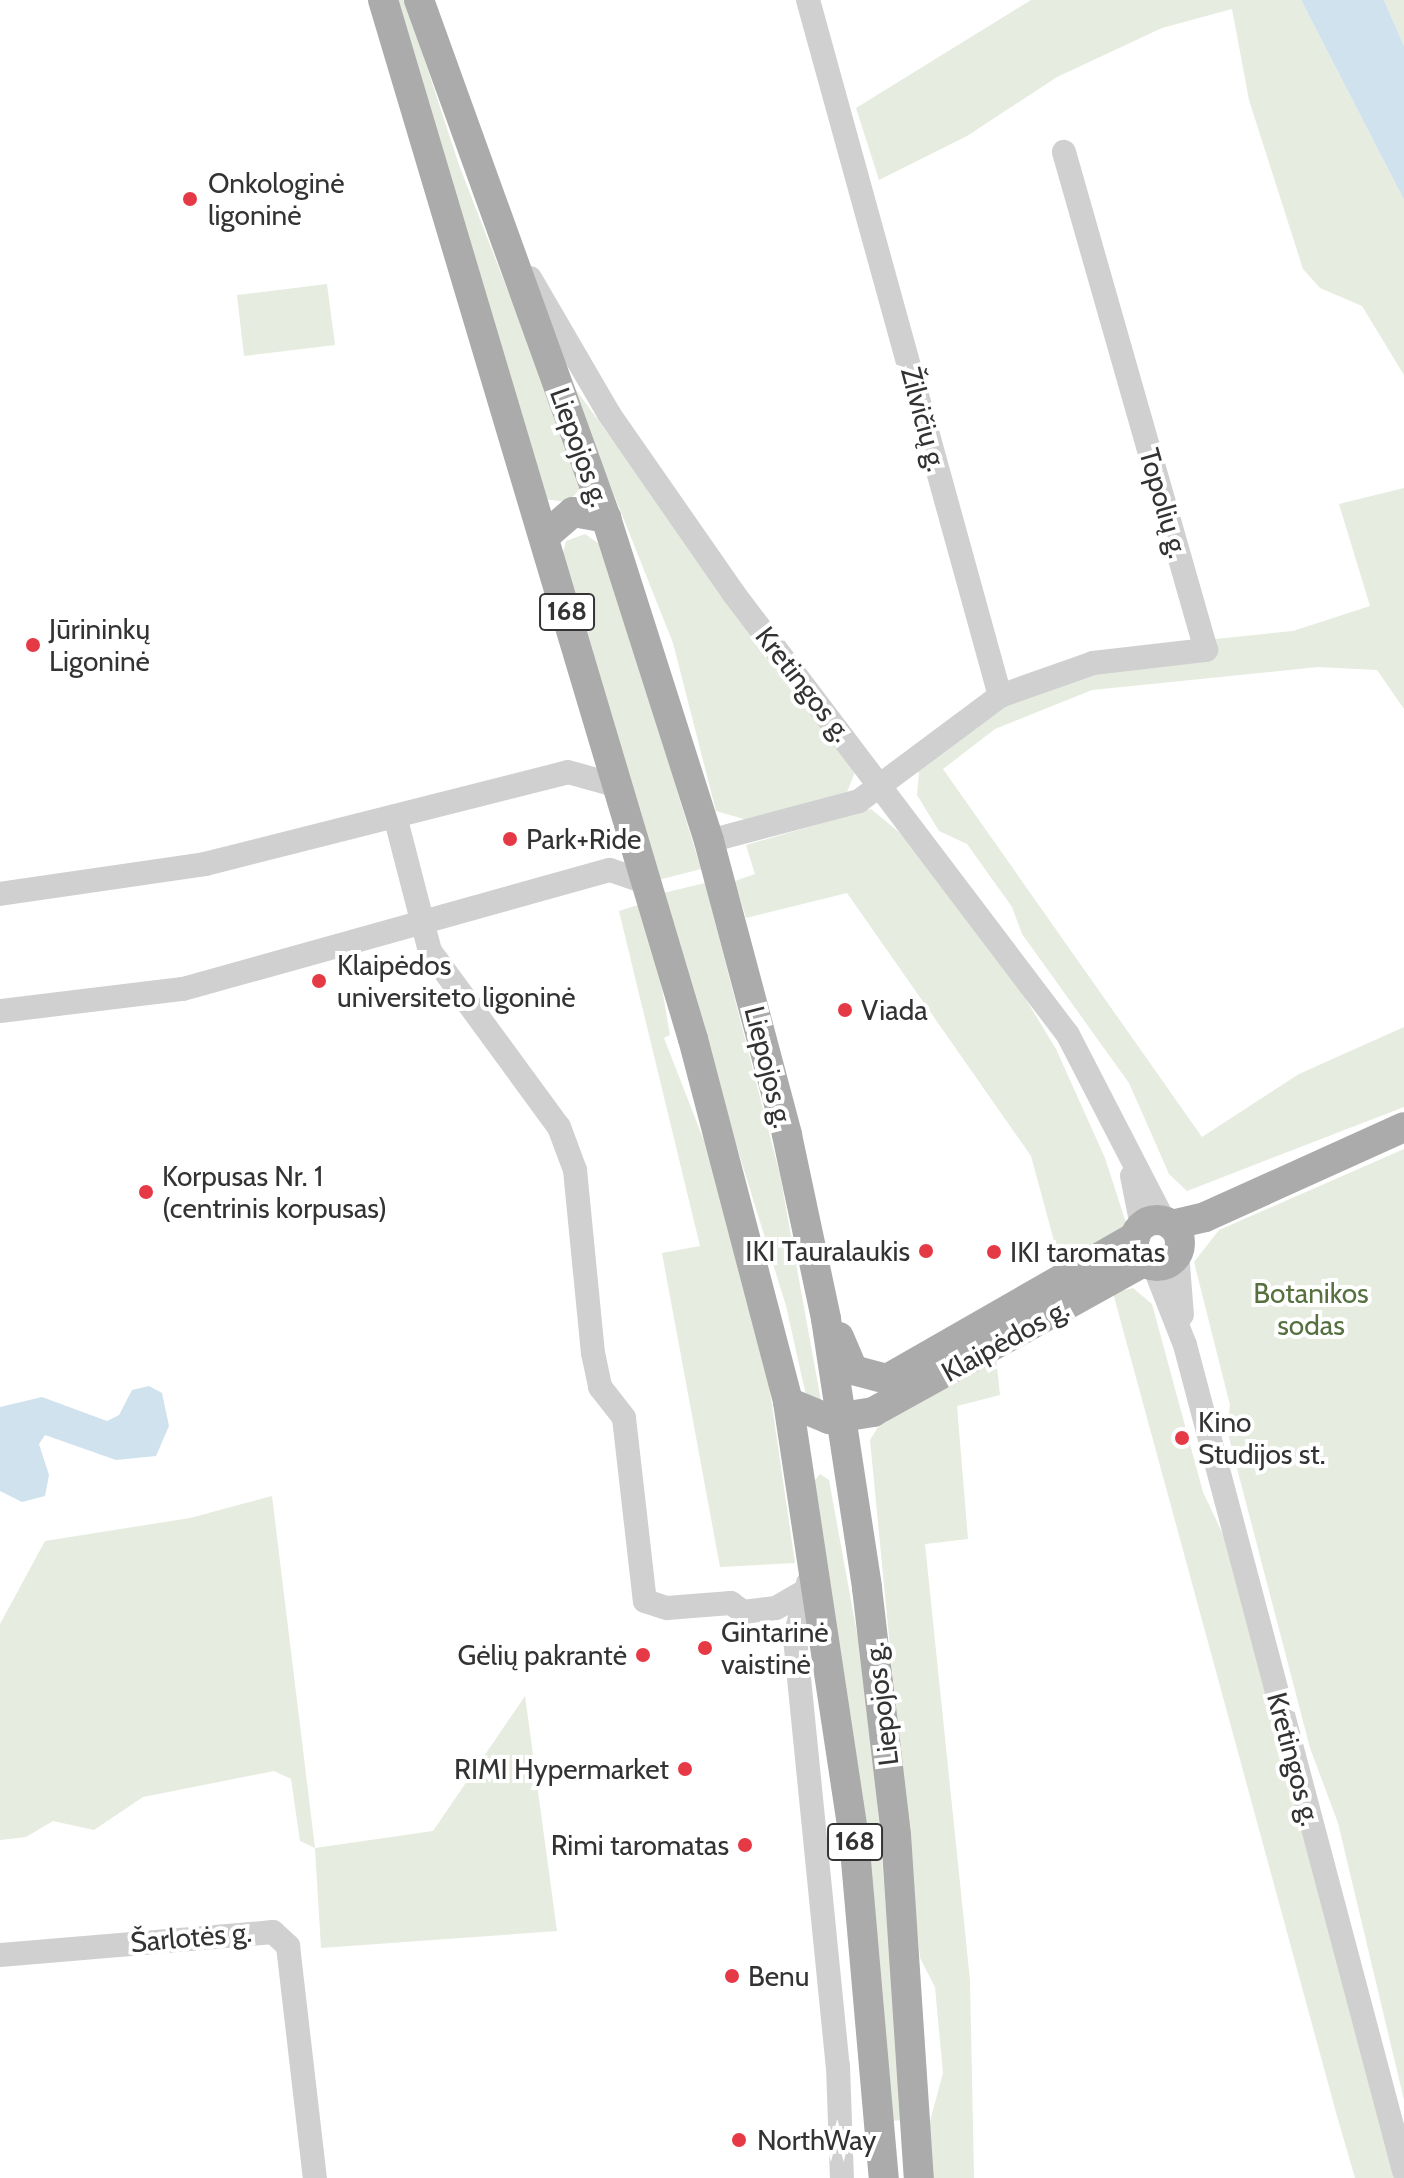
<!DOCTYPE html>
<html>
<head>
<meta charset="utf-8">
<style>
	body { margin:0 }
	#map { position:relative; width:1404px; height:2178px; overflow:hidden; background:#fff; font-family:Cabin,sans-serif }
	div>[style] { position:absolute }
	.green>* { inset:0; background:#e6ecdf }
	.water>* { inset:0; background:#cfe2ee }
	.minor>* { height:24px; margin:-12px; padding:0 12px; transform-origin:12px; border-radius:12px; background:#d0d0d0 }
	.major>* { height:30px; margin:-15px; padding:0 15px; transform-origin:15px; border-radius:15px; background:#ababab }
	.major>.ring { margin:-15px; padding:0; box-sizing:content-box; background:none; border:30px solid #ababab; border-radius:50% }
	.dots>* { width:22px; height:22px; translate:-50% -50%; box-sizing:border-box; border:4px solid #fff; border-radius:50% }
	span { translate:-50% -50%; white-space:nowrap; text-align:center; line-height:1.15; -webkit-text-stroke:8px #fff; paint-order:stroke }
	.shield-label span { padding:2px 6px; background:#fff; border:2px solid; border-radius:6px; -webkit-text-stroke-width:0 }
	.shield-label { font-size:26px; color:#333; font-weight:700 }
	.poi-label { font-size:28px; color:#333 }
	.left { translate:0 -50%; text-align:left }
	.right { translate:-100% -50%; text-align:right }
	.street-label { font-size:28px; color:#333 }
	.park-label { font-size:28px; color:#56703f }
</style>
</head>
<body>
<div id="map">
	<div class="green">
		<i style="clip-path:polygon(396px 0,405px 0,459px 165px,577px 469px,583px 487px,567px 502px,544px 499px)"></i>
		<i style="clip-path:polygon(1031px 0,1301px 0,1404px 200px,1404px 375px,1362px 306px,1320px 288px,1303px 269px,1249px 100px,1232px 9px,1162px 28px,1057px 77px,967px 136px,879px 180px,856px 108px)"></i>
		<i style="clip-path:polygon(1384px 0,1404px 0,1404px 46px)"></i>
		<i style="clip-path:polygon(327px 284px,335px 345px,244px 356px,237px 295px)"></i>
		<i style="clip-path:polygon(568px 379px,855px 772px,847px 792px,747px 820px,716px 811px,673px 643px)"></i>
		<i style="clip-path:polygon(1404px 488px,1404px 709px,1377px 670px,1318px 667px,1092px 690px,995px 729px,943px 769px,1202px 1137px,1299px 1074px,1404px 1027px,1404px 1107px,1187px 1191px,1169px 1174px,1129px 1083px,1022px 934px,1012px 907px,967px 844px,939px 831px,917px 795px,919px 773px,904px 756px,992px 693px,1215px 639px,1293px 631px,1370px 606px,1339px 504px)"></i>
		<i style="clip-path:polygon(585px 534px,602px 546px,701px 869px,658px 880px,561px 560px,566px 541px)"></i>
		<i style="clip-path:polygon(871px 809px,900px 833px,1008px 970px,1056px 1049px,1105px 1158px,1127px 1226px,1063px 1274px,1031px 1156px,847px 893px,746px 918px,735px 881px,755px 874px,746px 845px)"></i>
		<i style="clip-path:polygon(705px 883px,780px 1175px,821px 1401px,807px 1400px,786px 1306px,659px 894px)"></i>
		<i style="clip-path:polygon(641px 904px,656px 953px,670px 1035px,664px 1038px,720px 1182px,766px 1364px,795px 1563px,720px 1567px,662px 1253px,700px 1246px,619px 911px)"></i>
		<i style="clip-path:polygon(1404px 1149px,1404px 2100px,1338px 1823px,1310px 1748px,1227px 1430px,1230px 1405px,1194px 1262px,1219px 1230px)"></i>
		<i style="clip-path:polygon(1133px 1288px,1152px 1304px,1203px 1492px,1226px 1541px,1396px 2178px,1355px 2178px,1337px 2116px,1113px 1293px)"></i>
		<i style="clip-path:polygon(996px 1357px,1000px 1395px,957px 1406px,968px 1539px,925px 1544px,970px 1980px,974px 2178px,929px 2178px,926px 2136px,943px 2073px,935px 1987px,920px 1958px,870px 1440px,881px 1422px)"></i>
		<i style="clip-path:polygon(820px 1474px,829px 1480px,869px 1699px,903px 2120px,889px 2121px,845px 1682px,814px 1481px)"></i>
		<i style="clip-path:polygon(272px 1496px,315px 1848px,433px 1831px,525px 1696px,557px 1931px,321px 1948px,315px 1848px,300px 1841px,291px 1779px,274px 1771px,143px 1797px,94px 1830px,53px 1821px,26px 1837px,0 1840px,0 1624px,45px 1541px,190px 1518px)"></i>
	</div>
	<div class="water">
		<i style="clip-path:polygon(1301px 0,1384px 0,1404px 46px,1404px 200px)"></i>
		<i style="clip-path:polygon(149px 1386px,162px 1393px,169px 1426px,156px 1456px,116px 1460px,45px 1435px,39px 1444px,49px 1475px,45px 1496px,22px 1502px,0 1491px,0 1407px,42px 1397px,107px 1421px,119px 1415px,132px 1390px)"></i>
	</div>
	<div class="minor">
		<i style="left:530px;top:278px;width:157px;rotate:59.8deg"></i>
		<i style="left:609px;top:414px;width:219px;rotate:55.2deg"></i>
		<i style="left:734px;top:594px;width:553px;rotate:52.86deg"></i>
		<i style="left:1068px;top:1035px;width:209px;rotate:62.7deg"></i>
		<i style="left:1000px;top:696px;width:99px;rotate:-19.5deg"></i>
		<i style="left:1093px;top:663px;width:114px;rotate:-6.6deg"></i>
		<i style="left:1206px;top:650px;width:518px;rotate:-105.92deg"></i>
		<i style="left:395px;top:816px;width:139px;rotate:75.5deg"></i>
		<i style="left:430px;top:951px;width:218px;rotate:53.8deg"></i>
		<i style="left:559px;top:1127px;width:46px;rotate:69.6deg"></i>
		<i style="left:575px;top:1170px;width:184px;rotate:84.4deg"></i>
		<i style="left:593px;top:1353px;width:35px;rotate:78deg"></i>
		<i style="left:600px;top:1387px;width:39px;rotate:52deg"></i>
		<i style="left:624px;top:1418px;width:184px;rotate:83.5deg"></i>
		<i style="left:645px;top:1601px;width:23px;rotate:18deg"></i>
		<i style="left:667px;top:1608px;width:64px;rotate:-4.5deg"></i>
		<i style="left:731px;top:1603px;width:15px;rotate:37deg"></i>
		<i style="left:743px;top:1612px;width:33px;rotate:-7deg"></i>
		<i style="left:776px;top:1608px;width:34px;rotate:-30deg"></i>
		<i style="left:709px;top:841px;width:155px;rotate:-14.9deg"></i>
		<i style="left:859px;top:801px;width:176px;rotate:-36.7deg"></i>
		<i style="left:1000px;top:696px;width:722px;rotate:-105.42deg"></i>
		<i style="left:0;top:894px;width:207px;rotate:-8.3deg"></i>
		<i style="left:205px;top:864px;width:374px;rotate:-14.2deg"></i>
		<i style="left:568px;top:772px;width:52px;rotate:15.6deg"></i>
		<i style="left:0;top:1011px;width:184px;rotate:-6.9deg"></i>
		<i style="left:183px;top:989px;width:443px;rotate:-15.6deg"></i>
		<i style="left:610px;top:870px;width:39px;rotate:19deg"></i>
		<i style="left:1132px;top:1176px;width:51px;rotate:78.7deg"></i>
		<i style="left:1177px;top:1253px;width:62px;rotate:85.4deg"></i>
		<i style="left:1154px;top:1266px;width:85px;rotate:68.6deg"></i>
		<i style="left:1185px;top:1345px;width:855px;rotate:75.15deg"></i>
		<i style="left:808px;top:1583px;width:57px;rotate:103.3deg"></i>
		<i style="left:795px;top:1638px;width:430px;rotate:84.3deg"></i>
		<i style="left:838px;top:2066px;width:112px;rotate:88deg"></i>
		<i style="left:0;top:1955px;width:274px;rotate:-4.8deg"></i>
		<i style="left:273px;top:1932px;width:21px;rotate:43deg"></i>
		<i style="left:288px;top:1946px;width:234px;rotate:83.4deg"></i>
	</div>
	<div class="major">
		<i style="left:383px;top:0;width:1084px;rotate:73.39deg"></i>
		<i style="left:693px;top:1039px;width:375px;rotate:75.3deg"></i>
		<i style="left:788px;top:1402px;width:441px;rotate:81.4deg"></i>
		<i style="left:854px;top:1838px;width:341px;rotate:85deg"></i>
		<i style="left:419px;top:0;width:551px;rotate:70.15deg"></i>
		<i style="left:606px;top:518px;width:339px;rotate:72.3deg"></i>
		<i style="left:709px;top:841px;width:304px;rotate:75.1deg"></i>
		<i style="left:787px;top:1135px;width:188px;rotate:78deg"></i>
		<i style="left:826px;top:1319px;width:272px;rotate:81.3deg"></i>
		<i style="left:867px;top:1588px;width:249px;rotate:83.3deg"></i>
		<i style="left:896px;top:1835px;width:344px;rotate:86.2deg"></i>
		<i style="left:544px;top:537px;width:38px;rotate:-41deg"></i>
		<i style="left:573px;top:512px;width:34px;rotate:10deg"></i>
		<i class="ring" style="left:1134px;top:1220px;width:16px;height:16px"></i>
		<i style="left:1171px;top:1225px;width:35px;rotate:-13deg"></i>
		<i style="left:1205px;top:1217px;width:218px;rotate:-24.3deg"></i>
		<i style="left:839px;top:1337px;width:36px;rotate:67deg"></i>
		<i style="left:853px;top:1370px;width:35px;rotate:15deg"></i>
		<i style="left:887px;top:1379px;width:286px;rotate:-29.8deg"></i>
		<i style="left:788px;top:1402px;width:44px;rotate:22.5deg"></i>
		<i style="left:829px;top:1419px;width:45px;rotate:-9deg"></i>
		<i style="left:873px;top:1412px;width:310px;rotate:-29deg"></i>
	</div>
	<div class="dots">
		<i style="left:190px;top:199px;background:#e63946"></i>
		<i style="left:33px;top:645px;background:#e63946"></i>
		<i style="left:510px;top:839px;background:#e63946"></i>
		<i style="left:319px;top:981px;background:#e63946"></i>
		<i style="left:845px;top:1010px;background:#e63946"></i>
		<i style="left:146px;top:1192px;background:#e63946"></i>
		<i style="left:926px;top:1251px;background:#e63946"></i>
		<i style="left:994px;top:1252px;background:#e63946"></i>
		<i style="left:1182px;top:1438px;background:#e63946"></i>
		<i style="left:705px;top:1648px;background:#e63946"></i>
		<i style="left:643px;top:1655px;background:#e63946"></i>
		<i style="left:685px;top:1769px;background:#e63946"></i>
		<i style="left:745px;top:1845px;background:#e63946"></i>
		<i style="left:732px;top:1976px;background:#e63946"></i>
		<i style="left:739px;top:2140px;background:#e63946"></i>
	</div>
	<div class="shield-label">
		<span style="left:567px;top:612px">168</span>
		<span style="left:855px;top:1842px">168</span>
	</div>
	<div class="poi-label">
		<span class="left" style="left:208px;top:199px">Onkologinė<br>ligoninė</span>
		<span class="left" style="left:49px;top:645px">Jūrininkų<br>Ligoninė</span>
		<span class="left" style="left:526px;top:839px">Park+Ride</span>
		<span class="left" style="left:337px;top:981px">Klaipėdos<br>universiteto ligoninė</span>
		<span class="left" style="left:861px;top:1010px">Viada</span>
		<span class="left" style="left:162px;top:1192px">Korpusas Nr. 1<br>(centrinis korpusas)</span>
		<span class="right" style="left:910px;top:1251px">IKI Tauralaukis</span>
		<span class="left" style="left:1010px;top:1252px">IKI taromatas</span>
		<span class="left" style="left:1198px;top:1438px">Kino<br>Studijos st.</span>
		<span class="left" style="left:721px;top:1648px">Gintarinė<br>vaistinė</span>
		<span class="right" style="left:627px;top:1655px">Gėlių pakrantė</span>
		<span class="right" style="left:669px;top:1769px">RIMI Hypermarket</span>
		<span class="right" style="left:729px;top:1845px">Rimi taromatas</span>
		<span class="left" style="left:748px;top:1976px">Benu</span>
		<span class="left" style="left:757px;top:2140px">NorthWay</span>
	</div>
	<div class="street-label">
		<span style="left:924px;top:419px;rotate:75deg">Žilvičių g.</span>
		<span style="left:580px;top:447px;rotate:70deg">Liepojos g.</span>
		<span style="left:1164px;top:503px;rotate:74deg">Topolių g.</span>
		<span style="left:804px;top:684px;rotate:52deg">Kretingos g.</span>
		<span style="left:769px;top:1067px;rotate:76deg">Liepojos g.</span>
		<span style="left:1005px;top:1340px;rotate:-29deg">Klaipėdos g.</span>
		<span style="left:881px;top:1704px;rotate:-97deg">Liepojos g.</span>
		<span style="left:1294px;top:1759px;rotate:75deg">Kretingos g.</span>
		<span style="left:191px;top:1937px;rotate:-5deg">Šarlotės g.</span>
	</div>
	<div class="park-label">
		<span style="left:1311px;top:1309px">Botanikos<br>sodas</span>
	</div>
</div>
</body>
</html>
